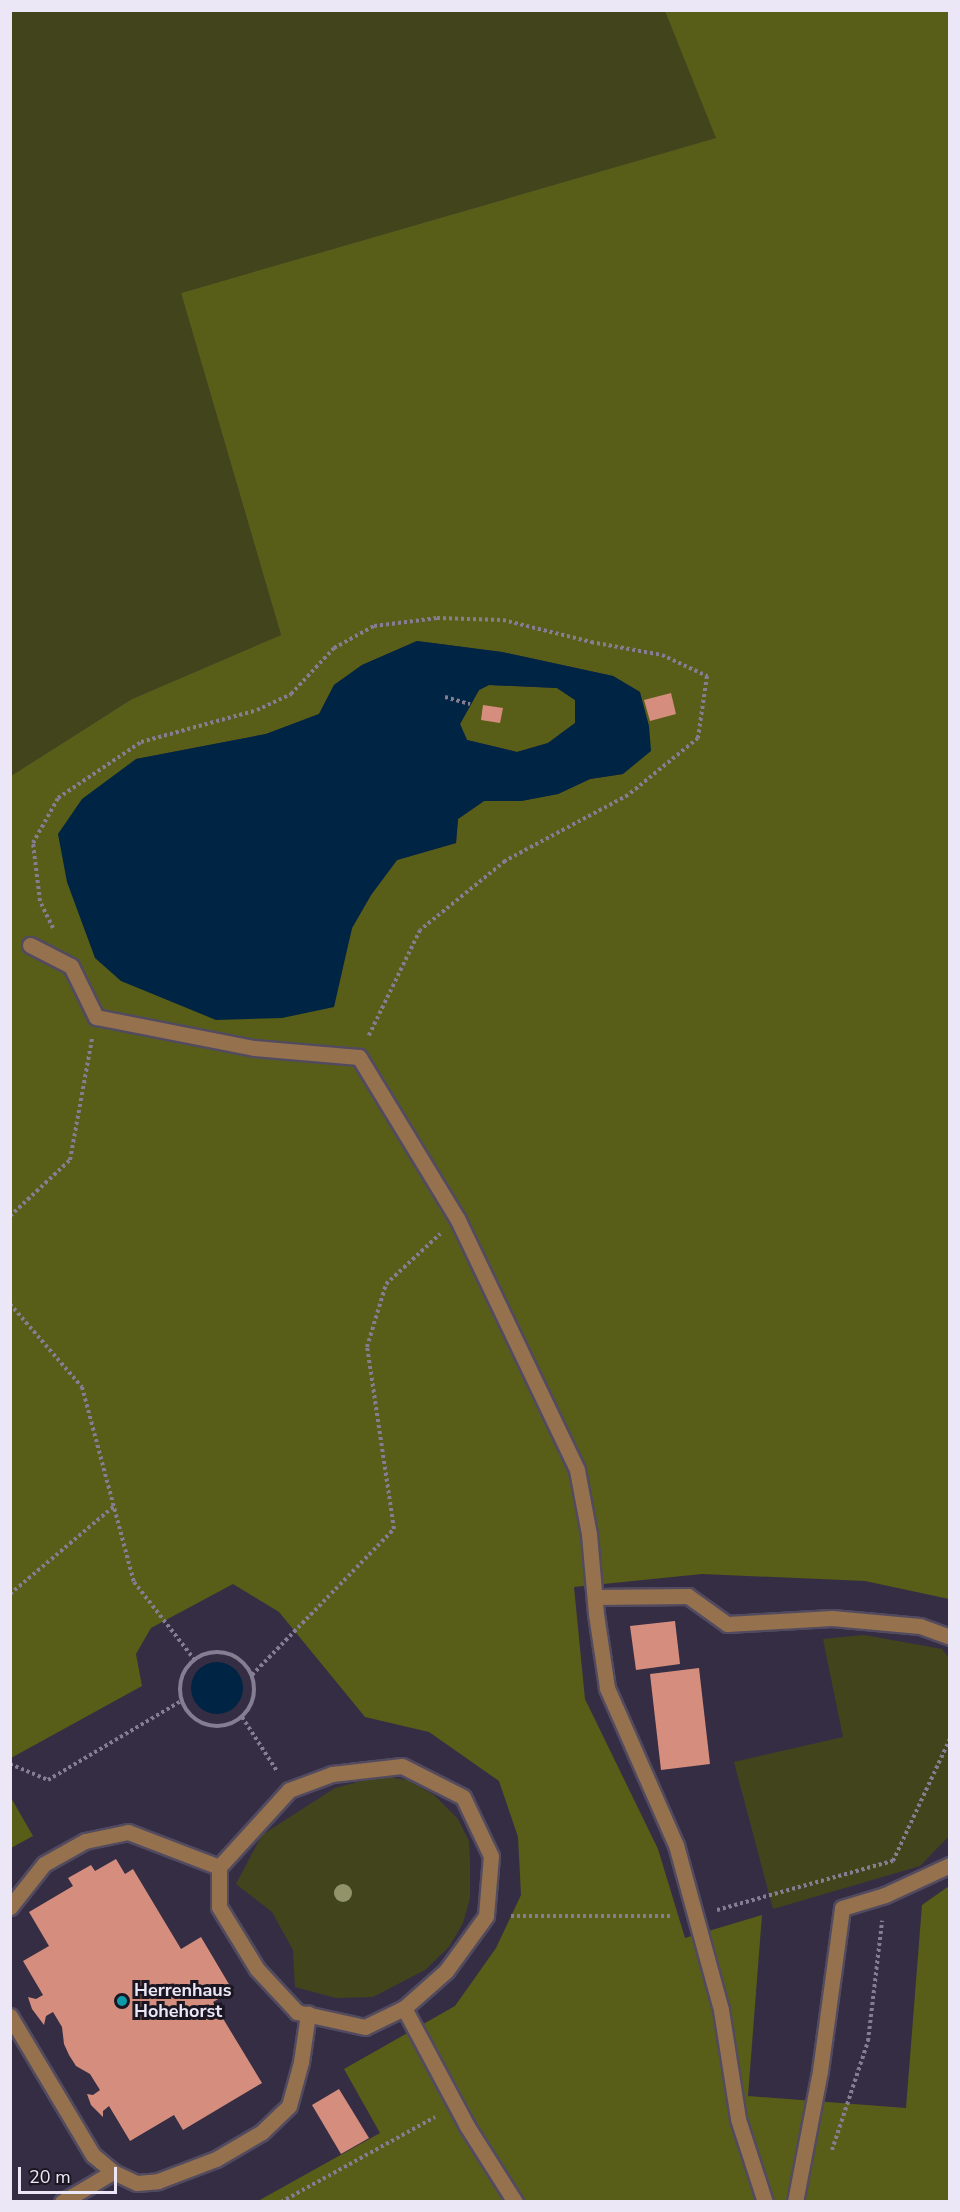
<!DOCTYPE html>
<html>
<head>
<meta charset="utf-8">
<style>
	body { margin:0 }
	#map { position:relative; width:960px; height:2212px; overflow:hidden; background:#352d44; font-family:"Nunito Sans",sans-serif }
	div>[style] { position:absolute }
	.green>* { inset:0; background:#42451c }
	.forest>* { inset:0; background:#585d18 }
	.water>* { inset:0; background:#002443 }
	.round { border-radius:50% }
	.building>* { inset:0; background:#d58e7e }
	.path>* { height:4px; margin-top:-2px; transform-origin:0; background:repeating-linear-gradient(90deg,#857e92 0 3px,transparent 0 6px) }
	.path>.ring { margin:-2px; padding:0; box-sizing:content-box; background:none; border:4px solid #857e92; border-radius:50% }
	.roads { filter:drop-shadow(2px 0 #524b60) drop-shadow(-2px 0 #524b60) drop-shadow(0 2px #524b60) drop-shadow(0 -2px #524b60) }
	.minor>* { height:15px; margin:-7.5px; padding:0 7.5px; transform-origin:7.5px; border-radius:7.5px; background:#95714e }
	.trees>* { width:18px; height:18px; margin:-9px; border-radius:50%; background:#929369 }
	.dots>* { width:16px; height:16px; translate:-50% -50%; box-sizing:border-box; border:3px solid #1b1722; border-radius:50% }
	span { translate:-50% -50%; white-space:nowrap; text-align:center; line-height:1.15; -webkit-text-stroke:6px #1b1722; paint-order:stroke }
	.poi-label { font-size:18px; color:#ece7f6; font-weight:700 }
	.left { translate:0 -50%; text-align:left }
	.frame { position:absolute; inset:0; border:12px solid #ece7f6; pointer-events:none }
	.scale { position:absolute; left:18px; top:2167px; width:99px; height:27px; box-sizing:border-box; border:3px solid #ece7f6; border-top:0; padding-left:8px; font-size:18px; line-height:21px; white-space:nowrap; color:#ece7f6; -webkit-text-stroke:4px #1b1722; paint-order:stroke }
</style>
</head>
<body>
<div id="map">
	<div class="green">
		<i style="clip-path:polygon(11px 11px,665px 11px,717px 138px,181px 293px,281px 635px,132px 699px,11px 776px)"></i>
		<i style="clip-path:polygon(864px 1635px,942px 1649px,949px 1658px,949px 1836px,920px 1866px,773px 1909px,734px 1762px,843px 1737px,823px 1639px)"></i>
		<i style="clip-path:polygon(381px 1776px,407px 1780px,434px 1795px,458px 1819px,469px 1841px,470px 1860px,470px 1898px,463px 1923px,449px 1947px,425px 1970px,373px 1997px,336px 1998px,295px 1987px,293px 1950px,272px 1912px,236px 1884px,262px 1835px,335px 1788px)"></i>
	</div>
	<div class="forest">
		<i style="clip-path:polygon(evenodd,665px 11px,949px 11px,949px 1599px,865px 1581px,702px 1574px,574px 1587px,585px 1699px,658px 1849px,685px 1938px,762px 1915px,748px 2096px,906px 2108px,922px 1905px,949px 1886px,949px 2201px,258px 2201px,380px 2133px,344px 2069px,455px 2006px,496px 1948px,521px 1895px,518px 1837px,499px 1781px,429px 1732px,365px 1717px,279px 1612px,233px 1584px,151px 1628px,136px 1654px,142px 1686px,11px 1758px,11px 776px,132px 699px,281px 635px,181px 293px,716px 138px,665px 11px,417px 641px,502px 652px,613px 676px,640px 692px,623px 774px,590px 779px,558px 794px,521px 801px,484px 801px,458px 819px,456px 843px,397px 860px,371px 895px,352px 928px,343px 964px,136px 759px,266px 734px,319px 714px,334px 685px,362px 665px,417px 641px)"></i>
		<i style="clip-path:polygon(489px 685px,557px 688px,575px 700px,575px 723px,548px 743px,517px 752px,467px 740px,460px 724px,479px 690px)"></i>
		<i style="clip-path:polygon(10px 1796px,33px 1836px,11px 1848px,10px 1848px)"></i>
	</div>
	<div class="water">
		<i style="clip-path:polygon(evenodd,417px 641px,502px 652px,613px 676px,640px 692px,649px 726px,651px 751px,623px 774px,590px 779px,558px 794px,521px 801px,484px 801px,458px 819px,456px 843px,397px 860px,371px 895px,352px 928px,334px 1007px,282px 1018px,216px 1020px,121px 981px,95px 958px,67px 882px,58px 834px,82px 799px,136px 759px,266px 734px,319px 714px,334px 685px,362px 665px,417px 641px,489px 685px,557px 688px,575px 700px,575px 723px,548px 743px,517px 752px,467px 740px,460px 724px,479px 690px,489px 685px)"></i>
		<i class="round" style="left:191px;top:1662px;width:52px;height:52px"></i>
	</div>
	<div class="building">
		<i style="clip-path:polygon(671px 693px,676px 714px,650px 721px,644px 700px)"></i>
		<i style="clip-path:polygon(483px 705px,503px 708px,500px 723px,481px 720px)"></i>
		<i style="clip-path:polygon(675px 1621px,680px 1664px,636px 1670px,630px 1626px)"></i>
		<i style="clip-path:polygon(699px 1668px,710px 1764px,661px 1770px,650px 1674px)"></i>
		<i style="clip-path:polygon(116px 1859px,125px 1874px,133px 1869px,181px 1949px,201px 1937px,233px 1991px,213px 2002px,262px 2083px,183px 2130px,174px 2115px,130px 2141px,109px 2106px,103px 2111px,103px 2117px,91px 2105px,87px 2094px,93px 2095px,100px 2090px,90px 2074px,76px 2066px,69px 2055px,64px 2044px,62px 2027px,53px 2012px,46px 2016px,44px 2025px,32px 2009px,28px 1997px,36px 1999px,43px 1995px,23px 1961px,49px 1946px,29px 1912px,73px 1886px,68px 1878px,91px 1865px,95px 1871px)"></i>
		<i style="clip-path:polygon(339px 2089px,369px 2138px,341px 2154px,312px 2105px)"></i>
	</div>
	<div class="path">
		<i style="left:445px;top:697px;width:26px;rotate:16deg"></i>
		<i style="left:53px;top:928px;width:30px;rotate:-116deg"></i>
		<i style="left:40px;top:901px;width:58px;rotate:-96.9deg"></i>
		<i style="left:33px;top:843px;width:51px;rotate:-60.9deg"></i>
		<i style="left:58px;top:798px;width:100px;rotate:-34deg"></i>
		<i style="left:141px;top:742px;width:120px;rotate:-15.4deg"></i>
		<i style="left:257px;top:710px;width:38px;rotate:-25deg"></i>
		<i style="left:291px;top:694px;width:63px;rotate:-46.9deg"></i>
		<i style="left:334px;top:648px;width:46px;rotate:-28.8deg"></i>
		<i style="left:374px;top:626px;width:64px;rotate:-7.2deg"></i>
		<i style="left:437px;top:618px;width:66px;rotate:1.7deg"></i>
		<i style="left:503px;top:620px;width:91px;rotate:14deg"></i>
		<i style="left:591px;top:642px;width:72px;rotate:10.4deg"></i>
		<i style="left:662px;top:655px;width:50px;rotate:25deg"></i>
		<i style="left:707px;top:676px;width:63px;rotate:98.3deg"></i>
		<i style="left:698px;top:738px;width:90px;rotate:140.8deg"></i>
		<i style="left:628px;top:795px;width:140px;rotate:151.8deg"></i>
		<i style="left:505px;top:861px;width:109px;rotate:140.9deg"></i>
		<i style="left:420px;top:930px;width:119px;rotate:115.9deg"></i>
		<i style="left:10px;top:1216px;width:82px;rotate:-43deg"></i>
		<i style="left:70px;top:1160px;width:123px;rotate:-79.7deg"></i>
		<i style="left:10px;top:1304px;width:110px;rotate:49.1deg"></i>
		<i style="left:82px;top:1387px;width:202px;rotate:75.1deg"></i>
		<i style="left:134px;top:1582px;width:98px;rotate:52.1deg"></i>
		<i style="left:10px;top:1594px;width:136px;rotate:-40.2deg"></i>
		<i class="ring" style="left:180px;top:1652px;width:70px;height:70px"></i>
		<i style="left:252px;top:1675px;width:204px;rotate:-45.8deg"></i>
		<i style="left:394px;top:1529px;width:184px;rotate:-98.4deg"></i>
		<i style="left:367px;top:1347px;width:66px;rotate:-73.2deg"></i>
		<i style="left:386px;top:1284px;width:74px;rotate:-42.8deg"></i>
		<i style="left:242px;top:1717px;width:64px;rotate:57.1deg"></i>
		<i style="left:10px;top:1764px;width:41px;rotate:22.8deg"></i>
		<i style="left:48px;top:1780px;width:155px;rotate:-30.7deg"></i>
		<i style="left:717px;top:1910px;width:183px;rotate:-15.6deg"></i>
		<i style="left:893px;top:1861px;width:135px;rotate:-65deg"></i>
		<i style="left:511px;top:1916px;width:160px"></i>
		<i style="left:832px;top:2150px;width:115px;rotate:-71.7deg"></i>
		<i style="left:868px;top:2041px;width:121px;rotate:-83.3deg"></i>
		<i style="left:281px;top:2202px;width:176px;rotate:-28.9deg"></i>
	</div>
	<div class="roads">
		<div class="minor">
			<i style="left:30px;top:945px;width:46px;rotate:27.1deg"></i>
			<i style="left:71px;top:966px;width:57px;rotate:63.9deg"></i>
			<i style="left:96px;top:1017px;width:161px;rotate:11.1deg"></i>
			<i style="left:254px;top:1048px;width:105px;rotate:4.9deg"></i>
			<i style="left:359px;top:1057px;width:188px;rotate:58.7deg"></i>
			<i style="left:457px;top:1218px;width:279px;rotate:64.5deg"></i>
			<i style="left:577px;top:1470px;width:65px;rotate:79.4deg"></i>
			<i style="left:589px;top:1534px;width:80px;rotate:85deg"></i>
			<i style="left:596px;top:1614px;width:75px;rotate:81.5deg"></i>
			<i style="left:607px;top:1688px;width:171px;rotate:66.3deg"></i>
			<i style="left:676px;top:1845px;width:171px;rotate:74.7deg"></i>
			<i style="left:721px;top:2010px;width:110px;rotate:81.1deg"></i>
			<i style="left:738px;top:2119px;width:87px;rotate:72deg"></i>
			<i style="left:595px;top:1597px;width:93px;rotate:-0.6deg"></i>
			<i style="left:688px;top:1596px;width:48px;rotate:35.7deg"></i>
			<i style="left:727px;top:1624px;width:105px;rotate:-3.3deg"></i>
			<i style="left:832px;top:1618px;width:88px;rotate:5.2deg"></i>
			<i style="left:920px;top:1626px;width:32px;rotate:20deg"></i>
			<i style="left:402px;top:1766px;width:68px;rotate:26.9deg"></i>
			<i style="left:463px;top:1797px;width:65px;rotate:64.6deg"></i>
			<i style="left:491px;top:1856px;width:60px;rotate:94.8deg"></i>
			<i style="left:486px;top:1916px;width:68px;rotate:126deg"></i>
			<i style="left:446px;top:1971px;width:56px;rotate:138.6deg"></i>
			<i style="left:404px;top:2008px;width:43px;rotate:154deg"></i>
			<i style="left:365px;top:2027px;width:70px;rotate:-167.6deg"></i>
			<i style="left:297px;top:2012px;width:59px;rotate:-132.9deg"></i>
			<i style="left:257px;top:1969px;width:73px;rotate:-121.5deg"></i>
			<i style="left:219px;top:1907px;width:40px;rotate:-90deg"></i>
			<i style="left:219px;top:1867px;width:104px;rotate:-47.7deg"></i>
			<i style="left:289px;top:1790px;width:46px;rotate:-20.4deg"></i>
			<i style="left:332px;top:1774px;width:70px;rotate:-6.5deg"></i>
			<i style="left:10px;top:1907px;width:55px;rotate:-51.7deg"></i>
			<i style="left:44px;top:1864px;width:47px;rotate:-29.3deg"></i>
			<i style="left:85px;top:1841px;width:44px;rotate:-11.8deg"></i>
			<i style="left:128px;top:1832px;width:97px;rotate:21deg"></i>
			<i style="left:404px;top:2008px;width:134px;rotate:61.9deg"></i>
			<i style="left:467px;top:2126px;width:90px;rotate:57.7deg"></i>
			<i style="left:10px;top:2016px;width:162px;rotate:59.2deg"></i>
			<i style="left:93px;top:2155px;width:26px;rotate:40deg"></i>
			<i style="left:113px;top:2172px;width:26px;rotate:25deg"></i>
			<i style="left:137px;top:2183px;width:21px;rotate:-5deg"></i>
			<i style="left:158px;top:2181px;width:62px;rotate:-20.8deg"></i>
			<i style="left:216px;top:2159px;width:53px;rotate:-30.4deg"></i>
			<i style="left:262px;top:2132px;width:37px;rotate:-44deg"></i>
			<i style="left:289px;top:2106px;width:46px;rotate:-74.7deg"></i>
			<i style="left:301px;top:2062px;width:49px;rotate:-81.7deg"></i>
			<i style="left:62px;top:2202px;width:59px;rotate:-30.5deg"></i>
			<i style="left:795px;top:2202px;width:133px;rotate:-79.2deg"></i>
			<i style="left:820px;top:2071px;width:164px;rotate:-82.3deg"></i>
			<i style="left:842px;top:1908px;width:45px;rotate:-16.8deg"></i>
			<i style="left:885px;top:1895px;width:72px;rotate:-24.8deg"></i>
		</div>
	</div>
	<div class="trees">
		<i style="left:343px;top:1893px"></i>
	</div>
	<div class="dots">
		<i style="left:122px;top:2001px;background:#0f9aa8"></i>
	</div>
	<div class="poi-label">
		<span class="left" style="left:134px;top:2001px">Herrenhaus<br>Hohehorst</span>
	</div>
	<div class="frame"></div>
	<div class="scale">20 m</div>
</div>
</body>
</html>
